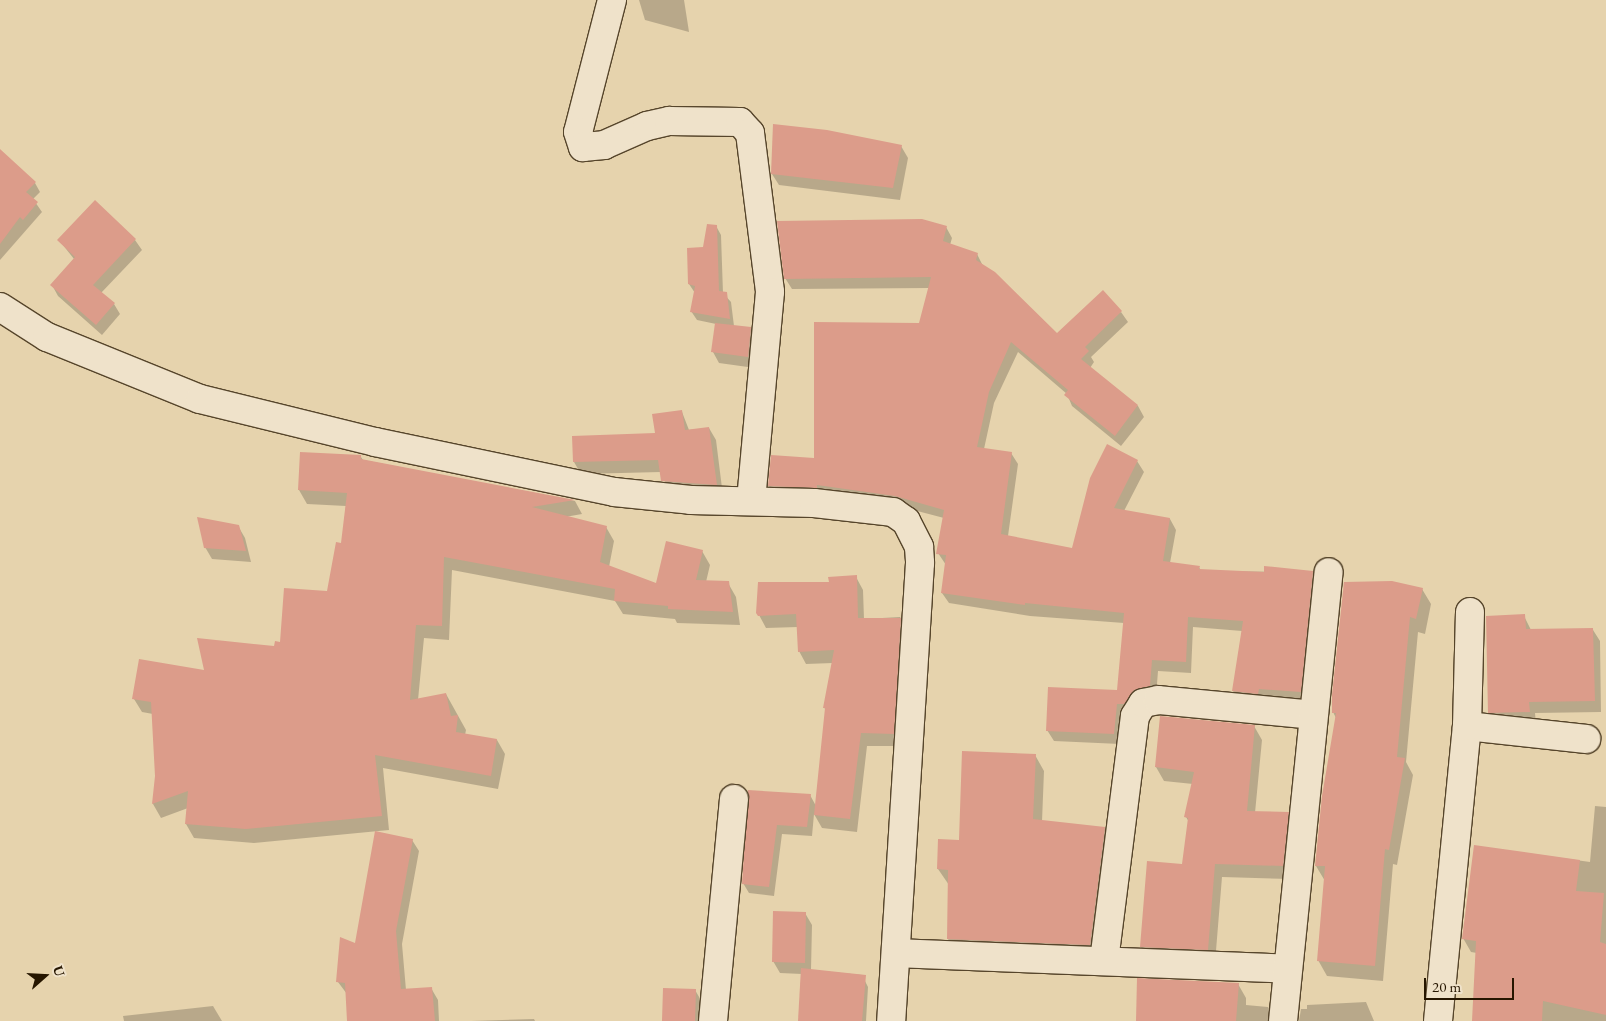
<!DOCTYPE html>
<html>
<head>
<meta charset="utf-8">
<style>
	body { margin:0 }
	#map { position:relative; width:1606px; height:1021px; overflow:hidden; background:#e6d3ad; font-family:"EB Garamond",serif }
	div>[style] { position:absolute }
	.shadow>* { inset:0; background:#0003 }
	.building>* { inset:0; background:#dc9c8a }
	.roads { filter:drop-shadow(1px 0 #56452b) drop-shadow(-1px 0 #56452b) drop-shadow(0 1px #56452b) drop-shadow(0 -1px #56452b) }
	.street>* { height:28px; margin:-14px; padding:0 14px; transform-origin:14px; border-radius:14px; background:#efe2ca }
	.secondary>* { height:28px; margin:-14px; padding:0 14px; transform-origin:14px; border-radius:14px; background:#efe2ca }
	span { translate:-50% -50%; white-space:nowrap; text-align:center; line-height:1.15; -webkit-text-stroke:5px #efe2ca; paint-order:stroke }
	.north { position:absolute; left:20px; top:951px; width:50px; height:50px; -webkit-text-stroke:4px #efe2ca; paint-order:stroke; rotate:71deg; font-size:14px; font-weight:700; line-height:20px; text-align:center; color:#261600 }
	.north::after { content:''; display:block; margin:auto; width:18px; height:22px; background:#261600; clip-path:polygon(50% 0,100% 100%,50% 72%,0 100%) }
	.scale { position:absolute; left:1424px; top:978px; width:90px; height:22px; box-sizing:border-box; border:2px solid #261600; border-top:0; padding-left:6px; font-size:15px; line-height:18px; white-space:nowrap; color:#261600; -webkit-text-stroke:4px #efe2ca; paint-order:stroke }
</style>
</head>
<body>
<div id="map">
	<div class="shadow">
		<i style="clip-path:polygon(639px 0,684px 0,689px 32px,645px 20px)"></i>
		<i style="clip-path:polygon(901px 146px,908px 158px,900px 200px,779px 185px,772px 174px)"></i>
		<i style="clip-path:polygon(0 150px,35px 183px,40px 192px,33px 199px,42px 212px,0 260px)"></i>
		<i style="clip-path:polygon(716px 226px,721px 235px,723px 293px,731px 302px,734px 326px,750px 328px,757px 340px,755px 368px,719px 363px,713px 352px,716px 324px,697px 320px,691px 311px,695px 293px,689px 284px)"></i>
		<i style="clip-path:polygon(946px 227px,952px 238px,950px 245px,977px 254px,983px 266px,1057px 335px,1121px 312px,1128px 322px,1091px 357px,1094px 362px,1090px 368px,1138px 406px,1144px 417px,1121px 446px,1072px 406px,1067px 394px,1018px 352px,994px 403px,984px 449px,1011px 453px,1018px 464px,1008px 536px,1073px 550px,1137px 461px,1144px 472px,1124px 511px,1170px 519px,1176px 530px,1170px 563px,1199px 567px,1201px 571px,1312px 572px,1318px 583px,1307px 703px,1240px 702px,1233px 691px,1242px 631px,1193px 627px,1191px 673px,1158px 671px,1156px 697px,1120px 744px,1054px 741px,1047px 730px,1118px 692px,1124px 623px,1030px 616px,949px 603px,942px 593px,946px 565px,938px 553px,944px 518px,902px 507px,775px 497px,769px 486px,815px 460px,920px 324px,930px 288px,792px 289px,785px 278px)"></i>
		<i style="clip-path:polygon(59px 240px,135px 240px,142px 250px,101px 293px,114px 304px,120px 314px,102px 335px,58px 296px,52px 285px,74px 259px)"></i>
		<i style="clip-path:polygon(682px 412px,689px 430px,709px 428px,716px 440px,723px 496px,669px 493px,661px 472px,581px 474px,574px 462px,574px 437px,656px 435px)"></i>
		<i style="clip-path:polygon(361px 457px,363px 460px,575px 501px,582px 514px,565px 517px,606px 527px,614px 541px,609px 567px,657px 584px,702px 551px,710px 565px,706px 582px,728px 583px,736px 597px,740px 625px,677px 623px,675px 619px,623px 614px,615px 601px,452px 570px,449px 640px,424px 638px,418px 700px,446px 694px,466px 730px,465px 735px,497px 740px,505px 754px,498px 789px,383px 768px,389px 830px,254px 843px,194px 838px,186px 824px,188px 808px,161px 818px,153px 804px,156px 776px,153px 714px,142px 712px,134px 699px,281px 644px,328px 593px,342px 544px,346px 506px,307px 504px,299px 490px)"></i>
		<i style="clip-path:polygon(238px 526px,245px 538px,251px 562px,212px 559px,205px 547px)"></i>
		<i style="clip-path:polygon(856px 577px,863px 590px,864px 619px,900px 617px,908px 630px,900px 746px,867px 746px,857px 832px,822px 828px,814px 814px,812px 836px,782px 834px,774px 896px,749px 893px,743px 883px,749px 791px,810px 795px,816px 806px,826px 711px,824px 707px,833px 663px,806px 664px,799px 651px,798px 627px,766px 628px,759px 615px,830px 583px)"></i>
		<i style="clip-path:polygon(1422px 589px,1431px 604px,1425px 634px,1418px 632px,1406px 762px,1413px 775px,1397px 865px,1393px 864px,1383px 981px,1327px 976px,1318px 960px,1325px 881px,1316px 866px,1336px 718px,1333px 712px)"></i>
		<i style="clip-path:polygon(1524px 616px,1531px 630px,1593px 630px,1600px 641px,1601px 712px,1535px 713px,1536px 724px,1496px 724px,1489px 712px)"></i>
		<i style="clip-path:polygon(1254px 726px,1262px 740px,1255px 813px,1288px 813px,1296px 827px,1291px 879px,1222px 877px,1215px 963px,1149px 961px,1141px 947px,1184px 865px,1189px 822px,1186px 817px,1193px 784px,1164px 781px,1156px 767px)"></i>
		<i style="clip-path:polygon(1035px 755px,1044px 771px,1042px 822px,1104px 828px,1113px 844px,1099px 961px,957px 955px,948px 939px,949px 885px,938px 869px)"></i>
		<i style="clip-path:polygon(1595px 806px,1606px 807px,1606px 1021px,1473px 1021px,1477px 953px,1471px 952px,1463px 938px,1475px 846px,1590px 862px)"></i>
		<i style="clip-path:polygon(412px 840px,419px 851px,402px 944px,406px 990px,431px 988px,438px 1000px,439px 1021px,349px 1021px,347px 994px,338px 982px)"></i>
		<i style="clip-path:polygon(805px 913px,812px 925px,811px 970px,862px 975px,868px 987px,866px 1021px,799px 1021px,802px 974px,780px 973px,773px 961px)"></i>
		<i style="clip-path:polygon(1238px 984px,1246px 998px,1246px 1005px,1268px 1007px,1276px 1021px,1137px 1021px)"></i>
		<i style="clip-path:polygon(695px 990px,702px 1002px,701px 1021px,664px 1021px)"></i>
		<i style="clip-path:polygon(1366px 1002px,1374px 1021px,1299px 1021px,1301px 1009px,1307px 1009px,1307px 1005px)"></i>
		<i style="clip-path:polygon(213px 1006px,222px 1021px,124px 1021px,123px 1016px)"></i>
		<i style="clip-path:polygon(534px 1019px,535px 1021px,471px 1021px)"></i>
	</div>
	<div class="building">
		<i style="clip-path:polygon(773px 124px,827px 130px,902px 145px,893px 188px,771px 174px)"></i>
		<i style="clip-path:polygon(0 149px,36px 182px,26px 192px,38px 202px,23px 220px,20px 217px,0 244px)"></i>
		<i style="clip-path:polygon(95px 200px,136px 239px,93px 285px,115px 303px,96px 325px,50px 285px,75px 257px,57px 240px)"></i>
		<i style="clip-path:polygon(922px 219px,947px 226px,943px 241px,978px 253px,976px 260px,995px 272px,1057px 333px,1103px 290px,1122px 311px,1085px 347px,1089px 351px,1081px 359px,1138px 405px,1115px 436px,1064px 395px,1068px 390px,1011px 342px,989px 392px,977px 447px,1012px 452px,1001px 534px,1072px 548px,1090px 478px,1107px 444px,1138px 460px,1114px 508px,1170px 518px,1163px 561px,1200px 566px,1199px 569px,1264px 572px,1264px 566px,1313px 571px,1301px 692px,1259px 689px,1258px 694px,1232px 691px,1243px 621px,1188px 617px,1186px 662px,1152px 660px,1150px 686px,1134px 690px,1124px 704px,1117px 704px,1114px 734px,1046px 731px,1048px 687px,1117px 690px,1124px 613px,1025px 603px,1025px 605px,941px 593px,946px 555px,936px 554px,944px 510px,895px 496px,817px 485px,817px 488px,768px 486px,771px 455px,814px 458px,814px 322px,919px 323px,931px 277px,784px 279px,777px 221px)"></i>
		<i style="clip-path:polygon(707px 224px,717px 225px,719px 291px,727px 292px,730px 319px,690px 312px,695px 286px,688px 284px,687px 248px,703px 247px)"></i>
		<i style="clip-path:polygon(715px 323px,751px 327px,748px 357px,711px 352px)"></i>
		<i style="clip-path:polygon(682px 410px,685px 430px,709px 427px,717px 485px,661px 481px,658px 460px,573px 462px,572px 436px,655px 433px,652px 414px)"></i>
		<i style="clip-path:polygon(300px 452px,361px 455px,361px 459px,575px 500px,532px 507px,607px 526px,600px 562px,656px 583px,666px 541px,703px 550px,696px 580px,729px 581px,733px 612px,668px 609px,668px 606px,614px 601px,615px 589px,444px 557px,442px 626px,416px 625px,410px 700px,446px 693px,451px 716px,458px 715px,456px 732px,497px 739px,491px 776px,375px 755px,382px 816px,246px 829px,185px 824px,188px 791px,152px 804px,155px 776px,151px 702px,132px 699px,139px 659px,204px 670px,197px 638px,274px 646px,275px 641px,280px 642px,284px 588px,327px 591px,336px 542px,341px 543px,347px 493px,298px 490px)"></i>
		<i style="clip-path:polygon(197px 517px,239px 525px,246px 551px,204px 548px)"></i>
		<i style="clip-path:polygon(857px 575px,858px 618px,901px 618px,894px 734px,861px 733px,850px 819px,814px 815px,825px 708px,823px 708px,834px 650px,798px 652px,796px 614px,758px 616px,756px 613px,758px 582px,829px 582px,828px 577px)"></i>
		<i style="clip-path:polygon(1392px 581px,1423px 588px,1416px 619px,1410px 617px,1397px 757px,1405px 758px,1389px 850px,1385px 849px,1375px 966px,1317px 961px,1325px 866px,1315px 866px,1322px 796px,1336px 713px,1332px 713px,1332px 695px,1344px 582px)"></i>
		<i style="clip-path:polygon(1525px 614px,1526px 629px,1593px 628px,1595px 701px,1529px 702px,1530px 712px,1488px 713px,1486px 616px)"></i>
		<i style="clip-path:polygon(1160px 716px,1255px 725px,1247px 811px,1289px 812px,1283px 866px,1215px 864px,1208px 950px,1140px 947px,1147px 861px,1182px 864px,1188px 818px,1184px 817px,1194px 772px,1155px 767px)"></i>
		<i style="clip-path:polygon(962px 751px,1036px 754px,1033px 819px,1105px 827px,1090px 945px,947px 939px,948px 870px,937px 869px,938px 839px,959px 840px)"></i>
		<i style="clip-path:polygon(748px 790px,811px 794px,807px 827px,777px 825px,769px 887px,742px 884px)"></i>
		<i style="clip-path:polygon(375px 831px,413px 839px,396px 931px,401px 989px,432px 987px,435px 1021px,347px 1021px,345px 983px,336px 982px,340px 937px,355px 943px)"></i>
		<i style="clip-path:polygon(1474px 845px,1580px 860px,1576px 891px,1604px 893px,1600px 942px,1606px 944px,1606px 1015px,1543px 1001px,1542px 1021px,1472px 1021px,1476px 941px,1462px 939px)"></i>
		<i style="clip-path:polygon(773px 911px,806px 912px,805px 963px,772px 962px)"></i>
		<i style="clip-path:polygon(801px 968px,866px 975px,862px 1021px,798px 1021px)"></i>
		<i style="clip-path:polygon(1137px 978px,1239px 983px,1236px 1021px,1136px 1021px)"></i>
		<i style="clip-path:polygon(663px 988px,696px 989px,695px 1021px,662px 1021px)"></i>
	</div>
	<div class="roads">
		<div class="street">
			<i style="left:612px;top:0;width:136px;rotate:104.4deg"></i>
			<i style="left:578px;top:132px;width:16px;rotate:72deg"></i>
			<i style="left:583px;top:147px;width:21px;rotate:-5deg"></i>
			<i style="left:604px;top:145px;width:47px;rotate:-23.8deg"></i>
			<i style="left:647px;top:126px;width:23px;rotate:-13deg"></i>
			<i style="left:669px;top:121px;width:71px;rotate:0.8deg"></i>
			<i style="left:740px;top:122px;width:15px;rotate:48deg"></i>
			<i style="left:750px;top:133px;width:160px;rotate:82.8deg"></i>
			<i style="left:770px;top:292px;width:208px;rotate:95.2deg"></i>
			<i style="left:1467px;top:726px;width:120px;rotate:6.2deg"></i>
			<i style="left:896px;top:953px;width:392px;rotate:2.3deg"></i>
			<i style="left:1104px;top:961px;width:247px;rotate:-82.8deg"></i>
			<i style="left:1135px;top:716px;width:15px;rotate:-58deg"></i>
			<i style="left:1143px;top:703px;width:15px;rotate:-11deg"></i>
			<i style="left:1158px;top:700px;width:156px;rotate:5.5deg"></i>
			<i style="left:713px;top:1021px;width:223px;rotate:-84.6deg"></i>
			<i style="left:1283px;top:1021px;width:451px;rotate:-84.2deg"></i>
			<i style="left:1438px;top:1021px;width:296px;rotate:-84.4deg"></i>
			<i style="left:1467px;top:726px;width:114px;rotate:-88.5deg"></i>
		</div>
		<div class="secondary">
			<i style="left:0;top:307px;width:56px;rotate:32.6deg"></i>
			<i style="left:47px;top:337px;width:165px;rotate:22.1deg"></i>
			<i style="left:200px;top:399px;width:180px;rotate:13.8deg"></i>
			<i style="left:375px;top:442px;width:244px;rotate:11.8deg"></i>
			<i style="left:614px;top:492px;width:77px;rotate:5.9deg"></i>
			<i style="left:691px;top:500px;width:123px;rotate:1.4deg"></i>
			<i style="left:814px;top:503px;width:80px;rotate:6.5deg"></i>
			<i style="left:893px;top:512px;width:16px;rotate:35deg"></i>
			<i style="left:906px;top:521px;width:29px;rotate:63deg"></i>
			<i style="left:919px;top:547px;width:16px;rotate:86deg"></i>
			<i style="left:920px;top:563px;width:459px;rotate:93.6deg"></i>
		</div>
	</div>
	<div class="north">U</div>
	<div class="scale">20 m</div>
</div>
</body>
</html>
